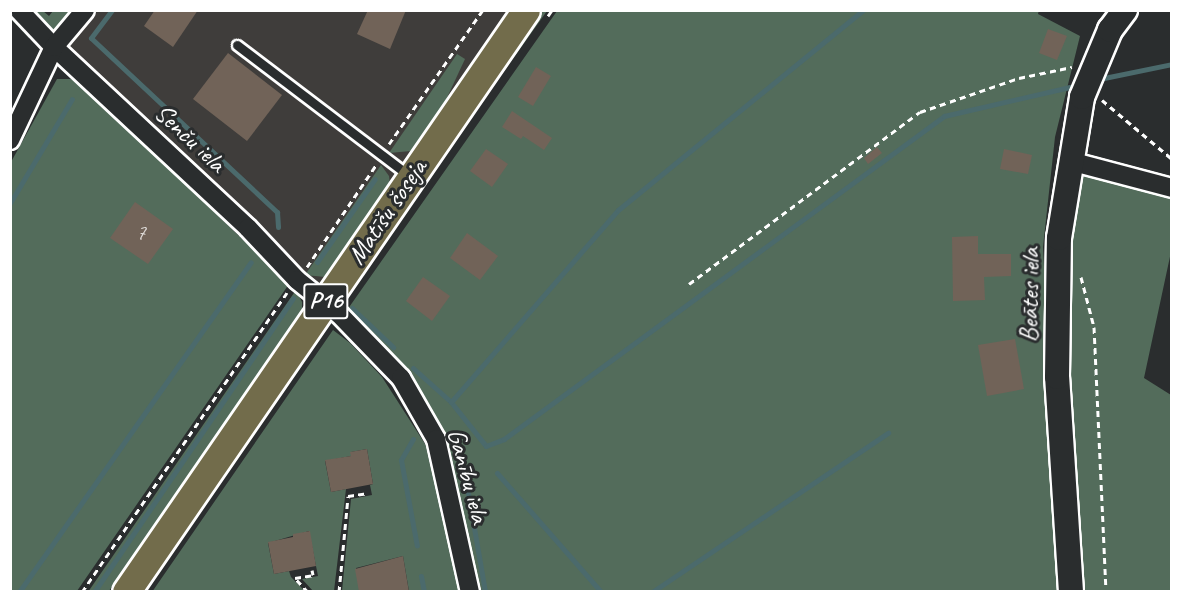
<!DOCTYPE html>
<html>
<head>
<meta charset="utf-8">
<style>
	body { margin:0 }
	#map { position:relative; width:1182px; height:602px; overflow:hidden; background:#2a2d2e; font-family:Caveat,sans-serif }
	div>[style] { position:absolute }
	.built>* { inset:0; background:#3f3d3b }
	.green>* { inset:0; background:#536c5b }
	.stream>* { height:5px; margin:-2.5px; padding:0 2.5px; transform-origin:2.5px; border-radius:2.5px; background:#4b6a6c }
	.building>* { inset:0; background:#716358 }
	.path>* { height:3px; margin-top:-1.5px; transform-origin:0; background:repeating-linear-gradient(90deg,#fff 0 6px,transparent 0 10.5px) }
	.roads { filter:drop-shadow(2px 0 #fff) drop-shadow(-2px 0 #fff) drop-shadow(0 2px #fff) drop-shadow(0 -2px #fff) }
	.lane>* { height:9px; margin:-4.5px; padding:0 4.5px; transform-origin:4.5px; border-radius:4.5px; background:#2a2d2e }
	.street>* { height:18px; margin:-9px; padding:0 9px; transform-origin:9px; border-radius:9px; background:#2a2d2e }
	.secondary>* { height:24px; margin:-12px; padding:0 12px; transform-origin:12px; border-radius:12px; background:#2a2d2e }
	.primary>* { height:27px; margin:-13.5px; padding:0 13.5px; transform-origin:13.5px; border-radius:13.5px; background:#726c4b }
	span { translate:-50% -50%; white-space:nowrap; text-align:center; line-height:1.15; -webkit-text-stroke:6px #2a2d2e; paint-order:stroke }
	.number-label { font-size:22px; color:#dcd8d5 }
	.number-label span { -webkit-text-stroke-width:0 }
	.shield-label span { padding:2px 4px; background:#2a2d2e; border:2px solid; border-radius:4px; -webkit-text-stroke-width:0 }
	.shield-label { font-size:24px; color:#fff; font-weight:700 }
	.street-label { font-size:26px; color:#fff }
	.frame { position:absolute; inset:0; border:12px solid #fff; pointer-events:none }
</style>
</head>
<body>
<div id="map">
	<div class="built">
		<i style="clip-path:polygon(85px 11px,526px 11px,325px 304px,54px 47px)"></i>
	</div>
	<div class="green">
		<i style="clip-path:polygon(1039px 10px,1038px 14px,1080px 36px,1055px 137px,1043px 247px,1061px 591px,473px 591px,437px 431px,345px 313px,557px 11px)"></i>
		<i style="clip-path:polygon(11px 11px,43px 11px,49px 16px,53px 11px,88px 11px,73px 30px,29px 38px,11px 19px)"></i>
		<i style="clip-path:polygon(543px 11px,547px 11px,407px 207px,407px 202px)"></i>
		<i style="clip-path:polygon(457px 54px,465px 59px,444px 104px,419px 143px,411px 151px,389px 153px)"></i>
		<i style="clip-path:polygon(57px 79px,71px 79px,82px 85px,289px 284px,77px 591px,11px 592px,11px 162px)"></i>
		<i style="clip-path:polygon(381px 165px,389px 176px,390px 185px,331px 272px,325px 277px,305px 275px)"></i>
		<i style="clip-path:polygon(1075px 167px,1171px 198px,1171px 252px,1144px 378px,1171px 395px,1171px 591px,1083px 591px,1072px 430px,1066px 240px)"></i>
		<i style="clip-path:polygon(296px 290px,302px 302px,302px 313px,109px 591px,88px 592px)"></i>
		<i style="clip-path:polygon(333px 330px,350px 343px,382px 377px,427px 447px,459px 591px,409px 591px,403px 556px,356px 568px,360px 591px,342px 591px,351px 499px,372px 495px,370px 485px,373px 484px,367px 449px,351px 452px,351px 456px,325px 461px,331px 492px,346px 489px,334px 591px,313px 591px,302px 579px,318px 576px,309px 531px,268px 543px,274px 574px,289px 571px,291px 577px,305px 591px,152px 592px)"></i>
	</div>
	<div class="stream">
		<i style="left:112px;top:10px;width:35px;rotate:127deg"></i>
		<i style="left:91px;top:38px;width:255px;rotate:43.1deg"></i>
		<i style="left:277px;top:212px;width:15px;rotate:86deg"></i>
		<i style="left:1104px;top:78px;width:69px;rotate:-11.6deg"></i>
		<i style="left:10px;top:203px;width:121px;rotate:-59.2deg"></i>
		<i style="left:317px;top:262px;width:101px;rotate:-55.1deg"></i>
		<i style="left:352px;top:308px;width:57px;rotate:43.6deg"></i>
		<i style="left:413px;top:368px;width:51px;rotate:41.8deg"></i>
		<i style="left:451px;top:402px;width:56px;rotate:51.5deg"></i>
		<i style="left:486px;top:446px;width:19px;rotate:-21deg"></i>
		<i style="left:504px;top:439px;width:546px;rotate:-36.28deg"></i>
		<i style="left:944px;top:116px;width:129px;rotate:-13deg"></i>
		<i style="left:451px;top:402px;width:254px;rotate:-49deg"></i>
		<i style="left:618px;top:210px;width:316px;rotate:-39.2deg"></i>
		<i style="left:413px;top:439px;width:24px;rotate:120deg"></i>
		<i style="left:401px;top:460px;width:87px;rotate:79.5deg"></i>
		<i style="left:464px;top:470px;width:124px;rotate:80.2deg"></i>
		<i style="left:497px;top:473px;width:158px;rotate:48.8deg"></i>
		<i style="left:421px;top:576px;width:16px;rotate:79deg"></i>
		<i style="left:19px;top:592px;width:403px;rotate:-54.9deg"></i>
		<i style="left:94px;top:592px;width:355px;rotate:-55.9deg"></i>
		<i style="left:652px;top:592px;width:285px;rotate:-34deg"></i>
	</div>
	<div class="building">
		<i style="clip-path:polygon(155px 10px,198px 10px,173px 47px,144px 26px)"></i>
		<i style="clip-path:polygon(368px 10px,406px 10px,390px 49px,357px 34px)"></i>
		<i style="clip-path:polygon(1048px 29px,1067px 36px,1057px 60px,1039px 53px)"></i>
		<i style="clip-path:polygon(228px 53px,282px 95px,247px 141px,193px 99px)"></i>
		<i style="clip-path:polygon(536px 67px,551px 76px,533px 106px,518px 97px)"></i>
		<i style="clip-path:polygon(512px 111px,552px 138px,544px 150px,523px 136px,521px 139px,502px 127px)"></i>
		<i style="clip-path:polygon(877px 147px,882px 153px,868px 164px,864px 158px)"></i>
		<i style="clip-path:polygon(486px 149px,508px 164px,492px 187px,470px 171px)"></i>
		<i style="clip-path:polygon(1004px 149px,1032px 155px,1028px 174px,1000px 169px)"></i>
		<i style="clip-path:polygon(135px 202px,173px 229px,148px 264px,110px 238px)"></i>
		<i style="clip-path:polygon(467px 233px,498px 256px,480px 280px,450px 258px)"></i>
		<i style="clip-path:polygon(978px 236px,978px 254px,1011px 254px,1011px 276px,984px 277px,985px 300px,953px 301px,952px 237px)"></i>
		<i style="clip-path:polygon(423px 277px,450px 296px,432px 321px,406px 301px)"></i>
		<i style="clip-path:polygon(1015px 339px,1024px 389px,987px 396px,978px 345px)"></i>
		<i style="clip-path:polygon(367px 449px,373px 484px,331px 492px,325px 460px,351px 456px,350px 452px)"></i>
		<i style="clip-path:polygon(310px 531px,316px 566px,274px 574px,268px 542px,293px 537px,293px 534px)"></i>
		<i style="clip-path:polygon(403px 556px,409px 592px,359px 592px,355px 569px)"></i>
	</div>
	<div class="path">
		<i style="left:548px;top:16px;width:7px;rotate:-56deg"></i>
		<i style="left:1102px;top:100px;width:92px;rotate:40.1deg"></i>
		<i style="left:389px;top:144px;width:164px;rotate:-55deg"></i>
		<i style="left:307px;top:267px;width:123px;rotate:-55.9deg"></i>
		<i style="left:1081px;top:277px;width:52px;rotate:75.4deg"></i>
		<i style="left:1094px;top:327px;width:265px;rotate:87.4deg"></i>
		<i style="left:689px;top:284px;width:288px;rotate:-36.7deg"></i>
		<i style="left:920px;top:112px;width:105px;rotate:-19deg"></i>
		<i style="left:1019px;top:78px;width:54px;rotate:-11.7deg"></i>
		<i style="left:82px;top:592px;width:363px;rotate:-55.6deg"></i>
		<i style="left:308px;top:592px;width:19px;rotate:-133deg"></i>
		<i style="left:295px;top:578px;width:18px;rotate:-9deg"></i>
		<i style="left:313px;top:575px;width:5px;rotate:-101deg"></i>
		<i style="left:339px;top:592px;width:96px;rotate:-84.6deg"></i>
		<i style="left:348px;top:496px;width:21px;rotate:-8deg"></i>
	</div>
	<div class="roads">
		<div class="lane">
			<i style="left:237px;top:45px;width:215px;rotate:37.2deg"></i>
		</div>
		<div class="street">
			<i style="left:19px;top:10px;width:51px;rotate:46.6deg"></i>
			<i style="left:54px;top:47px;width:265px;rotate:43deg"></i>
			<i style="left:248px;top:228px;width:71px;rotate:46.7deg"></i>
			<i style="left:297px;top:280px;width:54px;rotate:39deg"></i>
			<i style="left:339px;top:314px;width:89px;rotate:45.9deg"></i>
			<i style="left:401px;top:378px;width:70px;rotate:60.2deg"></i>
			<i style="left:436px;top:439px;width:157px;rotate:77.5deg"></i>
			<i style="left:10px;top:140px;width:103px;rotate:-64.7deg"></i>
			<i style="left:54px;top:47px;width:48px;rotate:-50deg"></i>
			<i style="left:1070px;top:161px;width:106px;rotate:14.8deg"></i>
		</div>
		<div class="secondary">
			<i style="left:1071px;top:592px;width:215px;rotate:-93.7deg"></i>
			<i style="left:1057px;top:377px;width:139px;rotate:-89.2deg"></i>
			<i style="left:1059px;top:238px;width:143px;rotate:-80.7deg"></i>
			<i style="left:1082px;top:97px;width:73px;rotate:-67.3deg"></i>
			<i style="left:1110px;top:30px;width:25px;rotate:-53deg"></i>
		</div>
		<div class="primary">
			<i style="left:126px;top:592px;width:706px;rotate:-55.5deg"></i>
		</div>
	</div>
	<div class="number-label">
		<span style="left:141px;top:233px">7</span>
	</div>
	<div class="shield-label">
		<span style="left:326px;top:301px">P16</span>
	</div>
	<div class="street-label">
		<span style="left:190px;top:138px;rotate:43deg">Senču iela</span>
		<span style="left:387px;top:212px;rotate:-56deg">Matīšu šoseja</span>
		<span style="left:1030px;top:295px;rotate:-89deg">Beātes iela</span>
		<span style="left:468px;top:476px;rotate:75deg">Ganību iela</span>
	</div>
	<div class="frame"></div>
</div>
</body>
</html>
